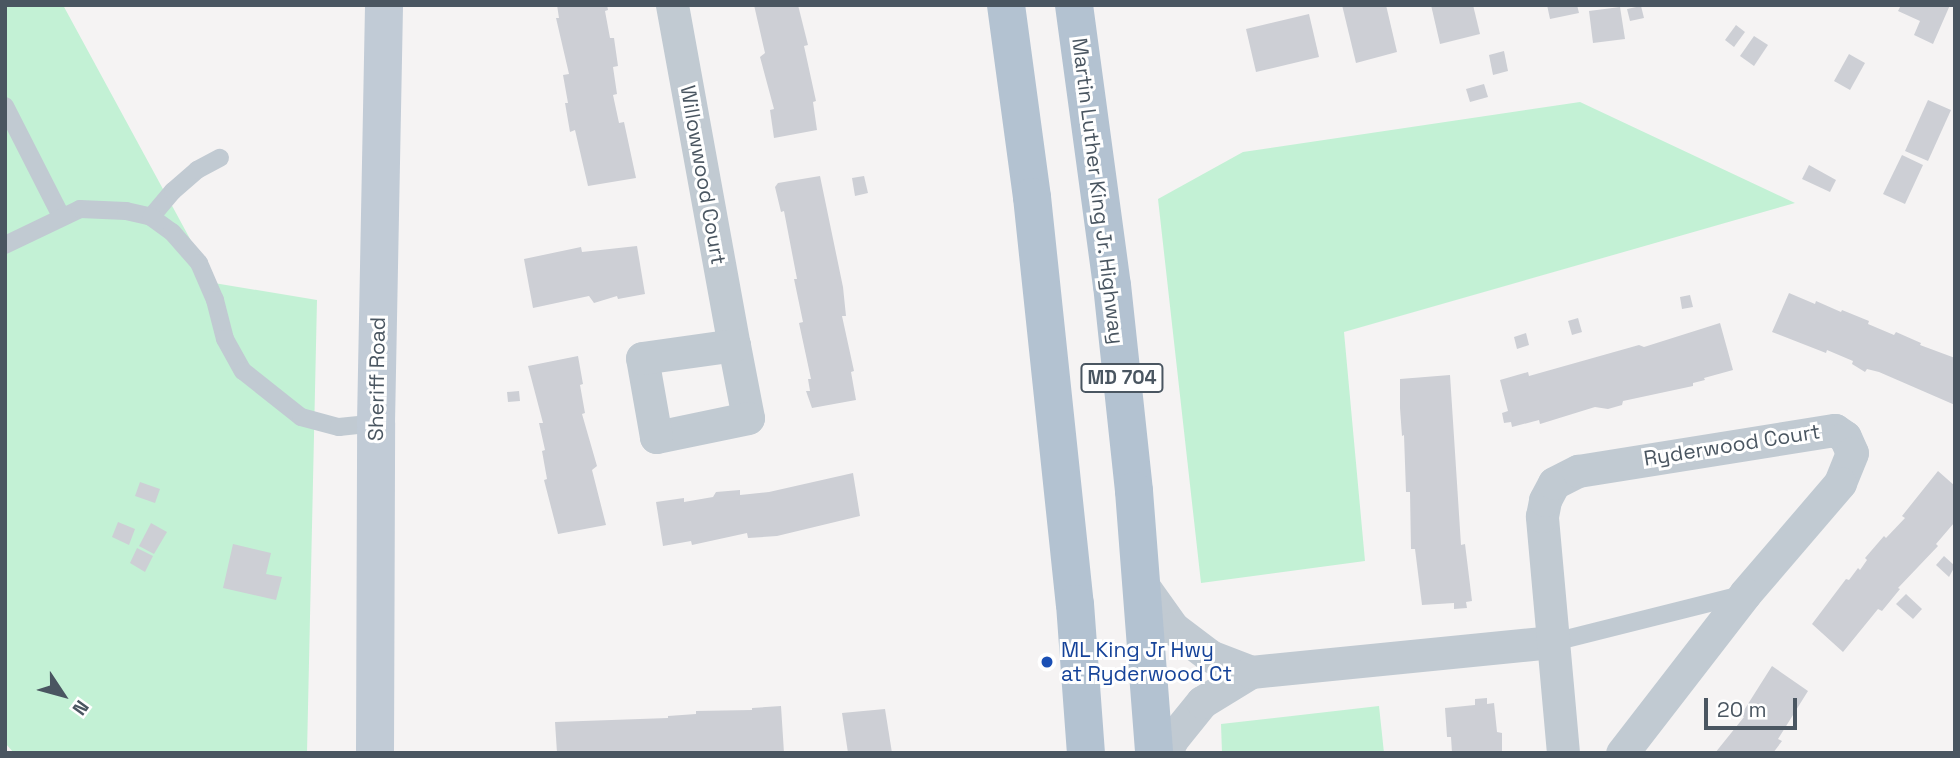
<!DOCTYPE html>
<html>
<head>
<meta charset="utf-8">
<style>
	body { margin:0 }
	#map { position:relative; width:1960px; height:758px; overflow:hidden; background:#f5f3f3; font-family:"Space Grotesk",sans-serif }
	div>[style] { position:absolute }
	.green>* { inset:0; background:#c3f1d5 }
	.building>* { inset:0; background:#cdcfd5 }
	.lane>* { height:18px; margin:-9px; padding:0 9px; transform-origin:9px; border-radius:9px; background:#c1cad2 }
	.street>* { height:33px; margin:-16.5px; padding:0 16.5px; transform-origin:16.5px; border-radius:16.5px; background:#c1cad2 }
	.secondary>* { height:38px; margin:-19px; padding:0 19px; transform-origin:19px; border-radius:19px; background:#c1cbd6 }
	.primary>* { height:38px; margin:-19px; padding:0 19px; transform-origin:19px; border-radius:19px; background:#b3c2d1 }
	.dots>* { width:19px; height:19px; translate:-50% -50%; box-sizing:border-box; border:4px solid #fff; border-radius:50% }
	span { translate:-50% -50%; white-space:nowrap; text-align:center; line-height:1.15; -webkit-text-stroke:6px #fff; paint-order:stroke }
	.shield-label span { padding:2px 5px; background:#fff; border:2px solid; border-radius:5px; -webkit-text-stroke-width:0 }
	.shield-label { font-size:19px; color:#4a5661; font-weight:700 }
	.street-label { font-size:21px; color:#4a5661 }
	.transit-label { font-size:21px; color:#164399 }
	.left { translate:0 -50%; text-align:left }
	.frame { position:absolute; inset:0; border:7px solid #4a5661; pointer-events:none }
	.north { position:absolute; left:28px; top:660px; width:70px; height:70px; -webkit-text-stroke:5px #fff; paint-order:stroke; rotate:126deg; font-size:19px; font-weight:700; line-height:28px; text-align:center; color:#4a5661 }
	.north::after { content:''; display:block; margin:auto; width:24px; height:32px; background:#4a5661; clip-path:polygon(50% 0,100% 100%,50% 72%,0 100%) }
	.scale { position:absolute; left:1704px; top:698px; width:93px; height:32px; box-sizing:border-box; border:4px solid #4a5661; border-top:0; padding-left:9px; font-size:21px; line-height:24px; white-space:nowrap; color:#4a5661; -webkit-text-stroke:5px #fff; paint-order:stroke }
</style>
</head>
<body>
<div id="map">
	<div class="green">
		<i style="clip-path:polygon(5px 5px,63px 5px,214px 283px,317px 300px,307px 753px,14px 753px,5px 743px)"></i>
		<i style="clip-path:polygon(1580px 102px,1795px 203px,1344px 332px,1365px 561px,1201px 583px,1158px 199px,1243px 152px)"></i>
		<i style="clip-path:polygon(1379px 706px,1384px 753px,1222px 753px,1221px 724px)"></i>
	</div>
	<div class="building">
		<i style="clip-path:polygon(557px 5px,607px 5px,608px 10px,605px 11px,610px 38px,614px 38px,618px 66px,613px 67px,617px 94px,613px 95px,619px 123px,624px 122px,636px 178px,588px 186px,575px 130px,570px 132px,565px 103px,568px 103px,563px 75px,569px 74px,556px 18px,559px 18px)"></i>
		<i style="clip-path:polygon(754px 5px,798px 5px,808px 45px,804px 46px,816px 101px,813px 102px,817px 130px,774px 138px,770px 110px,774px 109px,760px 57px,765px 53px)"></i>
		<i style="clip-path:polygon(1342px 5px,1386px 5px,1397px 52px,1356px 63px)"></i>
		<i style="clip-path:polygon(1431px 5px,1473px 5px,1480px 34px,1440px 44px)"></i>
		<i style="clip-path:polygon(1547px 5px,1577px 5px,1579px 13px,1550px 19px)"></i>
		<i style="clip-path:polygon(1901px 5px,1950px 5px,1933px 44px,1914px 35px,1920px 21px,1898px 11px)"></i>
		<i style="clip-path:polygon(1641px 6px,1644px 18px,1630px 21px,1627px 9px)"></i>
		<i style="clip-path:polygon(1620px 7px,1625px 39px,1593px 43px,1589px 11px)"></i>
		<i style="clip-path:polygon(1309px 14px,1319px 57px,1256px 72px,1246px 29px)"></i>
		<i style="clip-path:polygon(1736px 25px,1745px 32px,1734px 47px,1725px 40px)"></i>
		<i style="clip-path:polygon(1754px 36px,1768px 45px,1754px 66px,1740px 56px)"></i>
		<i style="clip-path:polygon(1504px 51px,1508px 71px,1493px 75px,1489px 55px)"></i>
		<i style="clip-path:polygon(1849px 54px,1865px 63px,1850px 90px,1834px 81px)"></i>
		<i style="clip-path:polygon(1484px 84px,1488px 97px,1470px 102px,1466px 89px)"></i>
		<i style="clip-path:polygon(1928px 100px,1951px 110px,1928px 161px,1905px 151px)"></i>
		<i style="clip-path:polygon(1902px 155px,1923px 165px,1905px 204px,1883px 194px)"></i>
		<i style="clip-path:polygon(1809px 165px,1836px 180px,1830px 192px,1802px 179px)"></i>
		<i style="clip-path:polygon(820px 176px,843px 287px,846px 316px,842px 316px,854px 371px,851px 372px,856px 400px,812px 408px,806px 391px,810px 391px,808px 379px,811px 379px,799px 323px,803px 322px,794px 279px,797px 279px,784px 211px,781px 212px,775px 187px,778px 183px)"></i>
		<i style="clip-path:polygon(864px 176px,868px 193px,855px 196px,852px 178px)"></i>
		<i style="clip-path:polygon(637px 246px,645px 294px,618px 299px,617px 296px,594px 303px,589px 296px,533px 308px,524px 259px,581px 247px,582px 252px)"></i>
		<i style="clip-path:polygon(1789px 293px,1815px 304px,1816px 301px,1841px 312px,1842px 310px,1869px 321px,1868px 324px,1894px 335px,1896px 332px,1921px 343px,1920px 345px,1955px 358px,1955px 405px,1879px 372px,1867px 369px,1865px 372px,1852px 364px,1853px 361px,1827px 350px,1826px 353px,1772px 332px)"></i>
		<i style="clip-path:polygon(1690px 295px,1693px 307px,1682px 309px,1680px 297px)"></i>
		<i style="clip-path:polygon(1578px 318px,1582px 332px,1572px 335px,1568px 321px)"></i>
		<i style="clip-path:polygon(1720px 323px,1733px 370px,1704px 378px,1705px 380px,1693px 383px,1693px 386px,1623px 401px,1622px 405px,1608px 409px,1595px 407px,1540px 424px,1539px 420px,1512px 427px,1511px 422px,1504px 423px,1502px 413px,1508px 411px,1500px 380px,1528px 372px,1529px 376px,1639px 345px,1644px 347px)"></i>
		<i style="clip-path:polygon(1526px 333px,1529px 345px,1517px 349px,1514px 337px)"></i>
		<i style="clip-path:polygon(578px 356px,583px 384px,580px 385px,585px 413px,582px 414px,597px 466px,592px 470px,606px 525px,558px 534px,544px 480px,547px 479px,542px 451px,545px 450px,539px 423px,543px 423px,528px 366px)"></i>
		<i style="clip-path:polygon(1450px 375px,1461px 545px,1465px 544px,1472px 601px,1466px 602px,1467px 608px,1454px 609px,1454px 603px,1422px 605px,1415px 549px,1411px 549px,1410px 492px,1406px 492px,1404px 435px,1402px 436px,1400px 408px,1400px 379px)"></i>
		<i style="clip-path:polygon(519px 391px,520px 401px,508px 402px,507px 392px)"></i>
		<i style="clip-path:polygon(1938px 471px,1955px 486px,1954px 523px,1936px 544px,1938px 546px,1898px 588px,1900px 589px,1882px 611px,1878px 609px,1843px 652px,1812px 624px,1846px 579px,1849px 580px,1858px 568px,1860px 570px,1867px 560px,1865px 558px,1884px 536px,1886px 538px,1905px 518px,1902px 516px)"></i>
		<i style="clip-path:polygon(853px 473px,860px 516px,777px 536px,748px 538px,747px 533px,692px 545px,691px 541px,663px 546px,656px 502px,684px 498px,684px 502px,713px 497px,716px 492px,740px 490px,740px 495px,769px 492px)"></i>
		<i style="clip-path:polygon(140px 482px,160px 489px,155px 503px,135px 496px)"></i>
		<i style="clip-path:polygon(118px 522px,135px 529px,129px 545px,112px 537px)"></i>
		<i style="clip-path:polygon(151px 523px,167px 532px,154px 554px,139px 546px)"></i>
		<i style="clip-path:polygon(233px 544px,271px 553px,266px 574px,282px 577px,276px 600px,223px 588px)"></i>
		<i style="clip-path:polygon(137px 548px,153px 556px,145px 572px,130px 563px)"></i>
		<i style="clip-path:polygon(1944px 556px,1955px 566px,1949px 577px,1936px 565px)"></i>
		<i style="clip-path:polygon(1906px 594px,1922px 609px,1913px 619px,1896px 604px)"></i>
		<i style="clip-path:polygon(1772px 666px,1808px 691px,1778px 739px,1782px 741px,1773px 753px,1715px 753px,1744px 717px,1741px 715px)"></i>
		<i style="clip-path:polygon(1487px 698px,1487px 704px,1494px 703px,1497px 732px,1502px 733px,1502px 753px,1452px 753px,1451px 737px,1447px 737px,1445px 708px,1475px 705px,1475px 699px)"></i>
		<i style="clip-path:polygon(781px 706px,784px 753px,557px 753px,555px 722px,668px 718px,668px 716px,696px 714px,696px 711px,752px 710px,752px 708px)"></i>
		<i style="clip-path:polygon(885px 709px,892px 753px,848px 753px,842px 713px)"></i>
	</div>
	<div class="lane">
		<i style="left:5px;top:106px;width:123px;rotate:63deg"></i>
		<i style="left:151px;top:217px;width:34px;rotate:-50deg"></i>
		<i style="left:173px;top:191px;width:32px;rotate:-41deg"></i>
		<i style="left:197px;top:170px;width:26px;rotate:-28deg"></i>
		<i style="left:5px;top:245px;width:83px;rotate:-25.6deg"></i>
		<i style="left:80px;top:209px;width:46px;rotate:2.5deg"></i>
		<i style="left:126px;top:211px;width:26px;rotate:13deg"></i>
		<i style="left:151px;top:217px;width:26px;rotate:36deg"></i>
		<i style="left:172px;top:232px;width:41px;rotate:48.9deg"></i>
		<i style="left:199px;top:263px;width:40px;rotate:66.6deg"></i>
		<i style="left:215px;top:300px;width:40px;rotate:75.6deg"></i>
		<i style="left:225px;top:339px;width:37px;rotate:61deg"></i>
		<i style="left:243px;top:371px;width:74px;rotate:38.4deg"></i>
		<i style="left:301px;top:417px;width:39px;rotate:15deg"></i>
		<i style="left:339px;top:427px;width:37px;rotate:-6deg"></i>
		<i style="left:1554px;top:642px;width:193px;rotate:-14.1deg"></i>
	</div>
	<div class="street">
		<i style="left:672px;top:5px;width:346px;rotate:79.7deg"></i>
		<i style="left:734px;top:345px;width:74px;rotate:79.1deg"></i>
		<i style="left:748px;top:418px;width:94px;rotate:168.3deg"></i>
		<i style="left:656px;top:437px;width:80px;rotate:-100deg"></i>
		<i style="left:642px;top:358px;width:93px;rotate:-8deg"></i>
		<i style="left:1141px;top:583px;width:55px;rotate:54.6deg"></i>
		<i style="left:1173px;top:628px;width:46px;rotate:37.1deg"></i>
		<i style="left:1210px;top:656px;width:44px;rotate:21.3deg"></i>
		<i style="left:1166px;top:753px;width:15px;rotate:-67deg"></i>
		<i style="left:1172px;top:739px;width:48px;rotate:-51deg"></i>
		<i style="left:1202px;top:702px;width:57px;rotate:-31.5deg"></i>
		<i style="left:1251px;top:672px;width:304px;rotate:-5.7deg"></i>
		<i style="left:1563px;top:753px;width:238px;rotate:-95.1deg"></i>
		<i style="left:1542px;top:516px;width:16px;rotate:-79deg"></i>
		<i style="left:1545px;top:500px;width:19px;rotate:-62deg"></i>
		<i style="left:1554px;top:483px;width:27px;rotate:-27deg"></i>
		<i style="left:1578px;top:471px;width:260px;rotate:-9.1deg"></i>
		<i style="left:1835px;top:430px;width:12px;rotate:35deg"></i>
		<i style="left:1845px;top:437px;width:17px;rotate:66deg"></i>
		<i style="left:1852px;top:453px;width:32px;rotate:112deg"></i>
		<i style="left:1840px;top:483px;width:146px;rotate:130.6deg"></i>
		<i style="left:1745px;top:594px;width:201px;rotate:127.7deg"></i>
	</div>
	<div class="secondary">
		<i style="left:375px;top:753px;width:330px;rotate:-89.8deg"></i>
		<i style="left:376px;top:423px;width:418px;rotate:-88.9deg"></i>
	</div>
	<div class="primary">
		<i style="left:1006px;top:5px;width:194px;rotate:82.3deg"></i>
		<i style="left:1032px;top:197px;width:409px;rotate:84deg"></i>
		<i style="left:1075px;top:604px;width:149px;rotate:85.8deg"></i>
		<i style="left:1074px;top:5px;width:283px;rotate:82.3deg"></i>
		<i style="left:1112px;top:285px;width:207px;rotate:83.9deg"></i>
		<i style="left:1134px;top:491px;width:263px;rotate:85.6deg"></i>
	</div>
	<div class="dots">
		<i style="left:1047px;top:662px;background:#1a4fb4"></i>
	</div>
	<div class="shield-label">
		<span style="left:1122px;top:378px">MD 704</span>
	</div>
	<div class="street-label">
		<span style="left:703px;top:175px;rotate:80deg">Willowwood Court</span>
		<span style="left:1098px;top:191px;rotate:83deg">Martin Luther King Jr. Highway</span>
		<span style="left:377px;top:379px;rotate:-89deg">Sheriff Road</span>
		<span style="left:1732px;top:445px;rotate:-9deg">Ryderwood Court</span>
	</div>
	<div class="transit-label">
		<span class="left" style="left:1061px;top:662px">ML King Jr Hwy<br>at Ryderwood Ct</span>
	</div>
	<div class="frame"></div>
	<div class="north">N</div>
	<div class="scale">20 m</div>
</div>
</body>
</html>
